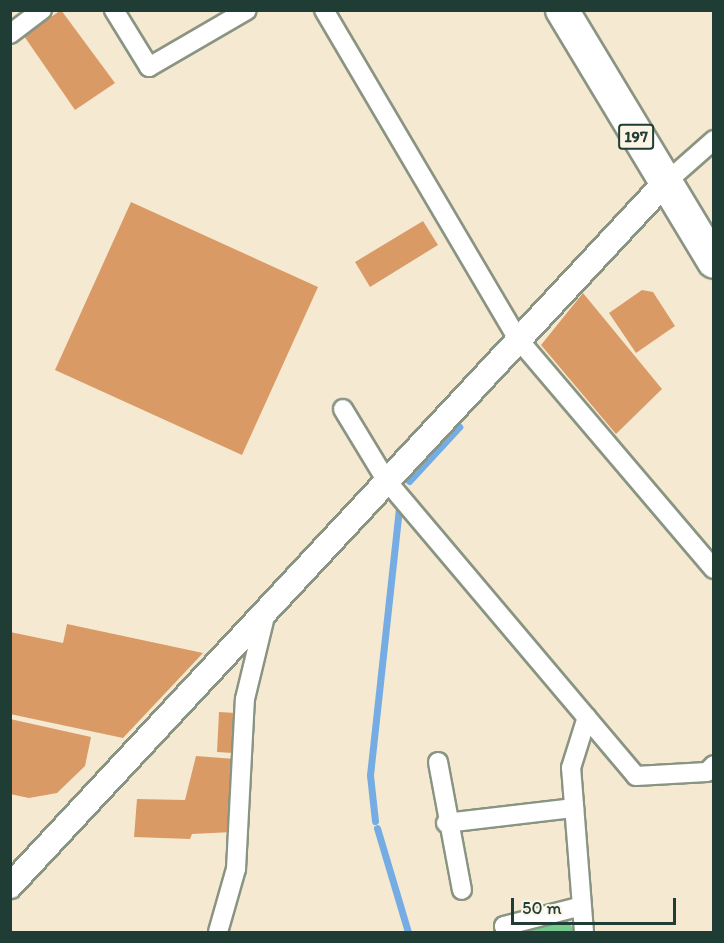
<!DOCTYPE html>
<html>
<head>
<meta charset="utf-8">
<style>
	body { margin:0 }
	#map { position:relative; width:724px; height:943px; overflow:hidden; background:#f5ead1; font-family:Itim,sans-serif }
	div>[style] { position:absolute }
	.green>* { inset:0; background:#78cb8e }
	.stream>* { height:7px; margin:-3.5px; padding:0 3.5px; transform-origin:3.5px; border-radius:3.5px; background:#76ace4 }
	.building>* { inset:0; background:#da9a66 }
	.roads { filter:drop-shadow(2px 0 #8a9482) drop-shadow(-2px 0 #8a9482) drop-shadow(0 2px #8a9482) drop-shadow(0 -2px #8a9482) }
	.street>* { height:18px; margin:-9px; padding:0 9px; transform-origin:9px; border-radius:9px; background:#fff }
	.secondary>* { height:24px; margin:-12px; padding:0 12px; transform-origin:12px; border-radius:12px; background:#fff }
	.highway>* { height:32px; margin:-16px; padding:0 16px; transform-origin:16px; border-radius:16px; background:#fff }
	span { translate:-50% -50%; white-space:nowrap; text-align:center; line-height:1.15; -webkit-text-stroke:4.5px #fcf5e5; paint-order:stroke }
	.shield-label span { padding:2px 4px; background:#fcf5e5; border:2px solid; border-radius:4px; -webkit-text-stroke-width:0 }
	.shield-label { font-size:16px; color:#1f3d34; font-weight:700 }
	.frame { position:absolute; inset:0; border:12px solid #1f3d34; pointer-events:none }
	.scale { position:absolute; left:511px; top:898px; width:165px; height:27px; box-sizing:border-box; border:3px solid #1f3d34; border-top:0; padding-left:8px; font-size:18px; line-height:21px; white-space:nowrap; color:#1f3d34; -webkit-text-stroke:4px #fcf5e5; paint-order:stroke }
</style>
</head>
<body>
<div id="map">
	<div class="green">
		<i style="clip-path:polygon(566px 919px,576px 932px,517px 932px,520px 929px)"></i>
	</div>
	<div class="stream">
		<i style="left:409px;top:481px;width:74px;rotate:-47.2deg"></i>
		<i style="left:375px;top:821px;width:46px;rotate:-96.2deg"></i>
		<i style="left:370px;top:775px;width:267px;rotate:-83.8deg"></i>
		<i style="left:377px;top:828px;width:109px;rotate:73.4deg"></i>
	</div>
	<div class="building">
		<i style="clip-path:polygon(61px 10px,115px 83px,75px 110px,24px 36px)"></i>
		<i style="clip-path:polygon(131px 202px,318px 287px,242px 455px,55px 370px)"></i>
		<i style="clip-path:polygon(423px 221px,438px 245px,370px 287px,355px 262px)"></i>
		<i style="clip-path:polygon(642px 290px,653px 292px,675px 326px,636px 353px,609px 313px)"></i>
		<i style="clip-path:polygon(583px 293px,662px 389px,616px 434px,541px 345px)"></i>
		<i style="clip-path:polygon(67px 624px,203px 653px,123px 738px,10px 714px,10px 632px,63px 643px)"></i>
		<i style="clip-path:polygon(219px 712px,236px 713px,233px 753px,217px 752px)"></i>
		<i style="clip-path:polygon(10px 719px,91px 737px,85px 766px,57px 793px,29px 798px,10px 794px)"></i>
		<i style="clip-path:polygon(196px 756px,235px 759px,233px 832px,192px 834px,190px 839px,134px 837px,137px 799px,185px 800px)"></i>
	</div>
	<div class="roads">
		<div class="street">
			<i style="left:114px;top:10px;width:67px;rotate:58.4deg"></i>
			<i style="left:149px;top:67px;width:113px;rotate:-30.2deg"></i>
			<i style="left:324px;top:10px;width:382px;rotate:59.5deg"></i>
			<i style="left:518px;top:339px;width:302px;rotate:49.6deg"></i>
			<i style="left:10px;top:34px;width:40px;rotate:-37deg"></i>
			<i style="left:664px;top:184px;width:67px;rotate:-41.3deg"></i>
			<i style="left:343px;top:409px;width:83px;rotate:58.8deg"></i>
			<i style="left:386px;top:480px;width:387px;rotate:49.8deg"></i>
			<i style="left:636px;top:776px;width:71px;rotate:-3.2deg"></i>
			<i style="left:707px;top:772px;width:10px;rotate:-45deg"></i>
			<i style="left:438px;top:762px;width:130px;rotate:79.4deg"></i>
			<i style="left:446px;top:823px;width:129px;rotate:-6.7deg"></i>
			<i style="left:218px;top:932px;width:66px;rotate:-74.1deg"></i>
			<i style="left:236px;top:869px;width:170px;rotate:-87deg"></i>
			<i style="left:245px;top:699px;width:89px;rotate:-76.4deg"></i>
			<i style="left:506px;top:932px;width:6px;rotate:-108deg"></i>
			<i style="left:504px;top:926px;width:76px;rotate:-14.4deg"></i>
			<i style="left:584px;top:932px;width:165px;rotate:-94.5deg"></i>
			<i style="left:571px;top:768px;width:53px;rotate:-72.6deg"></i>
		</div>
		<div class="secondary">
			<i style="left:10px;top:886px;width:959px;rotate:-47.03deg"></i>
		</div>
		<div class="highway">
			<i style="left:562px;top:10px;width:294px;rotate:58.9deg"></i>
		</div>
	</div>
	<div class="shield-label">
		<span style="left:636px;top:137px">197</span>
	</div>
	<div class="frame"></div>
	<div class="scale">50 m</div>
</div>
</body>
</html>
